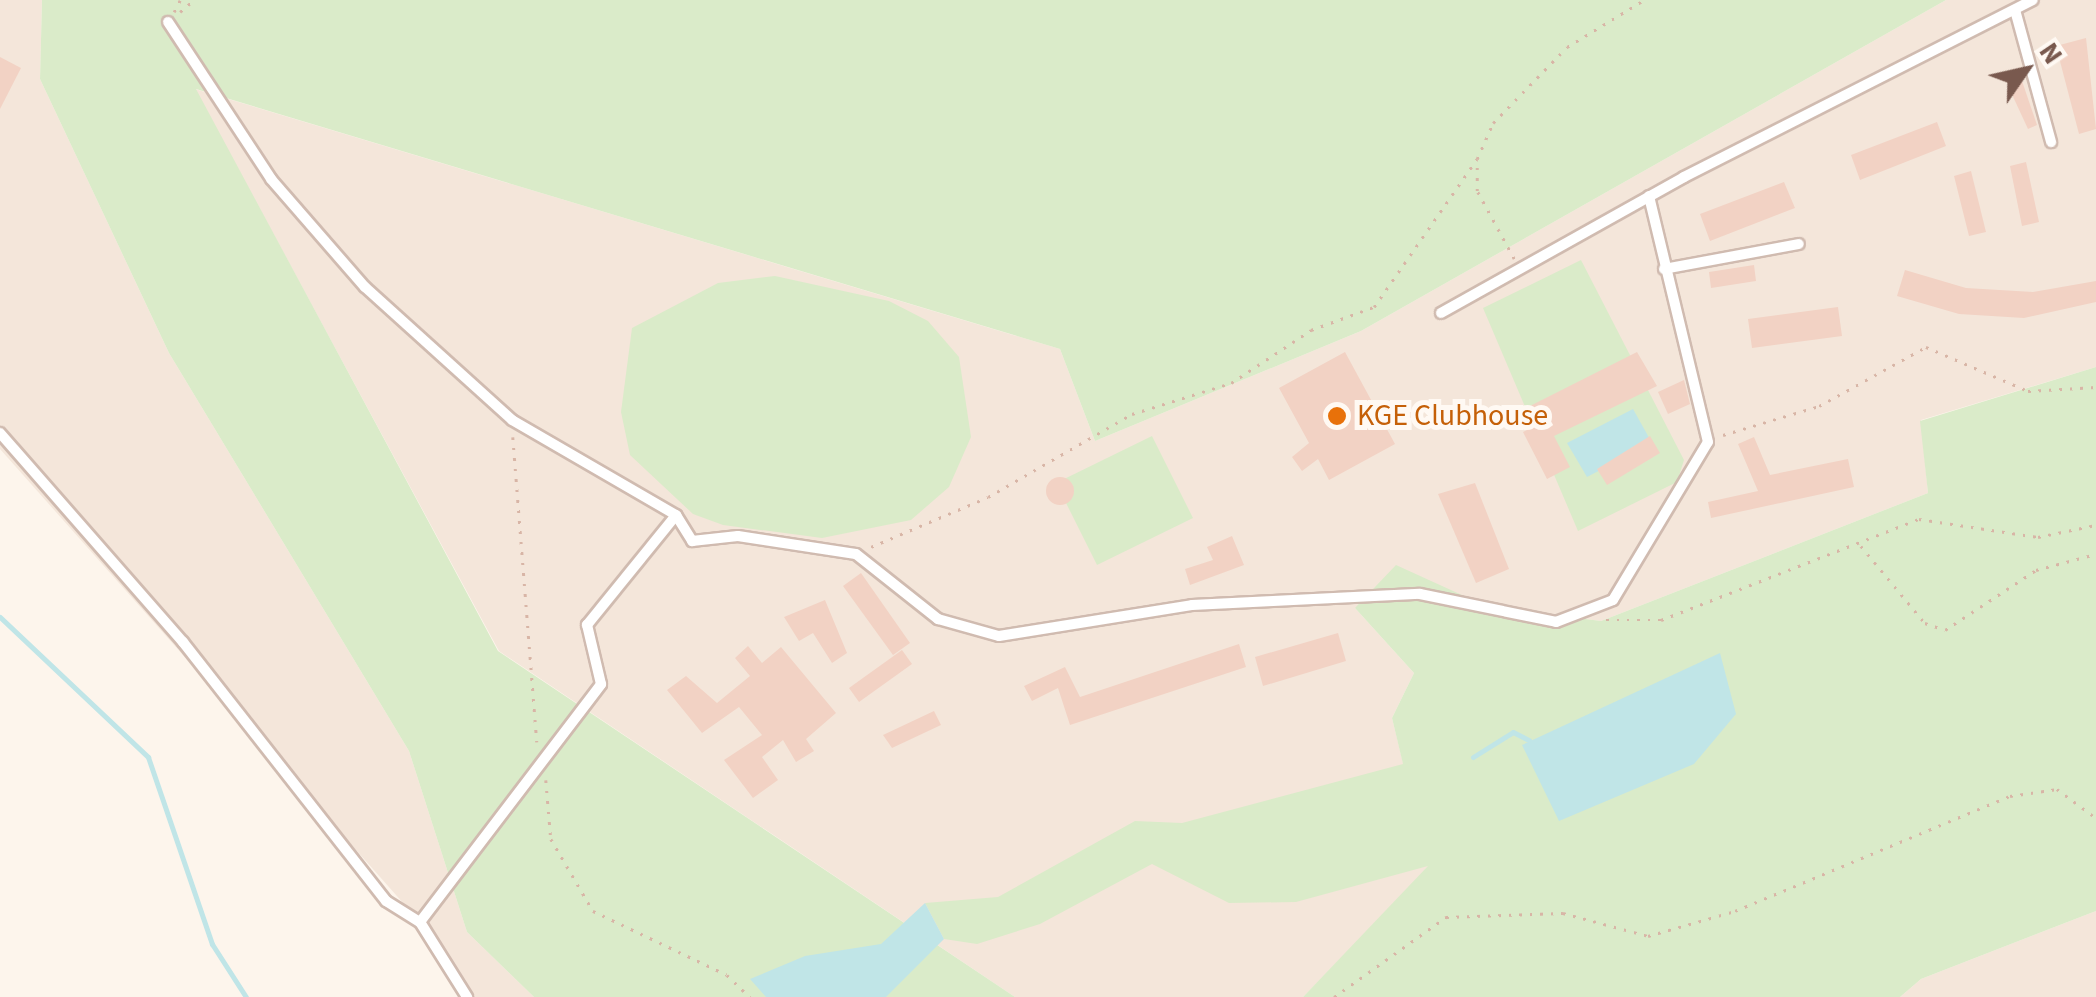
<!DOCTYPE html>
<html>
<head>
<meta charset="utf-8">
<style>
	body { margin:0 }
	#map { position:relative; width:2096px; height:997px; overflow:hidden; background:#fdf5ec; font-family:"Source Sans 3",sans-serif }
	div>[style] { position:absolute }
	.residential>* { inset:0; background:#f4e6da }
	.green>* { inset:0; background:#daebc9 }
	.water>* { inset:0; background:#c0e5e7 }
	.stream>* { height:5px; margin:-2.5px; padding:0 2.5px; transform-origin:2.5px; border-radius:2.5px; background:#c0e5e7 }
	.building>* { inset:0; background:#f2d2c4 }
	.round { border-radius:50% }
	.path>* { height:2.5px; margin-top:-1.25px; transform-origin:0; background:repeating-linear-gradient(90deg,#d8b5a6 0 2.5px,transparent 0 10.5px) }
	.roads { filter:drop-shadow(2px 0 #d0bbb0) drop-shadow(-2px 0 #d0bbb0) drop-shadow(0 2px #d0bbb0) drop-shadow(0 -2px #d0bbb0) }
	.service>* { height:10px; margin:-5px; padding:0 5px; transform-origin:5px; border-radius:5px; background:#fff }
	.dots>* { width:28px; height:28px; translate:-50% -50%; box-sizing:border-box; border:5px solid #fff9f3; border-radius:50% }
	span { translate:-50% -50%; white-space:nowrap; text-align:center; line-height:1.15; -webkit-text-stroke:10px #fff9f3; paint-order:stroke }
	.food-label { font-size:30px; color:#c56008 }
	.left { translate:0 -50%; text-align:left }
	.north { position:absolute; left:1976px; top:20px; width:100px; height:100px; -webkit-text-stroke:8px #fff9f3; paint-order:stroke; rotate:56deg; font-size:28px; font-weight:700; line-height:40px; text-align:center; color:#79594e }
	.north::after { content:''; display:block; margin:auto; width:35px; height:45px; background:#79594e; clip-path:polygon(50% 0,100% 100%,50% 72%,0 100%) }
</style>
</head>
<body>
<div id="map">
	<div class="residential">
		<i style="clip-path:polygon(0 0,42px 0,40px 79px,169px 353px,409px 751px,467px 932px,534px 997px,465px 997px,420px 922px,0 449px)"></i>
		<i style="clip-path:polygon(1946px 0,2096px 0,2096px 367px,1921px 420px,1928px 493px,1601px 621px,1486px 606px,1355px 608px,1414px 673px,1392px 718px,1429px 868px,1303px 997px,1015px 997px,499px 651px,195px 89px,1060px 349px,1095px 441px,1361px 331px)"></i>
		<i style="clip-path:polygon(2096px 911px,2096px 997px,1900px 997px,1921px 979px)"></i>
	</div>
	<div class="green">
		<i style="clip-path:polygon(42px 0,1946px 0,1361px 331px,1095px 441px,1060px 349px,196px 89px,498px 651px,1015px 997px,534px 997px,467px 932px,409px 751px,169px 353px,40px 79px)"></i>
		<i style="clip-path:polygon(1581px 260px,1684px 460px,1677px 482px,1578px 531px,1483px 308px)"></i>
		<i style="clip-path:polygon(775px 276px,889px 301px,928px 321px,959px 357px,971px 437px,949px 487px,911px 520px,822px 538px,723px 525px,693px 514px,630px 455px,621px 412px,632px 328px,718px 283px)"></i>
		<i style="clip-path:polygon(2096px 367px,2096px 911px,1921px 979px,1900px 997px,1303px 997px,1428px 866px,1296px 902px,1229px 903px,1152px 864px,1040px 924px,977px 944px,944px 939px,925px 903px,998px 897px,1135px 821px,1182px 823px,1403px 764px,1392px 718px,1414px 673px,1355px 608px,1396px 565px,1486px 606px,1601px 621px,1928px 493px,1920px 421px)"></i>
		<i style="clip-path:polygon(1152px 436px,1193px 518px,1097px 565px,1056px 483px)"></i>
	</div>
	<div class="water">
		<i style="clip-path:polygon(1633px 409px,1652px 443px,1587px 477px,1567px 443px)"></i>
		<i style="clip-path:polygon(1720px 653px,1736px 714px,1694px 764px,1559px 821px,1522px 745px)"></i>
		<i style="clip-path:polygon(925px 903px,944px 939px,886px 997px,766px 997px,750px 979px,805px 956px,881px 944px)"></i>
	</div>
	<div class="stream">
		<i style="left:0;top:617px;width:204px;rotate:43.4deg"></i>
		<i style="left:148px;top:757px;width:198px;rotate:71.1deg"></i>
		<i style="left:212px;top:944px;width:63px;rotate:57.3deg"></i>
		<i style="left:1473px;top:757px;width:47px;rotate:-32deg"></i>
		<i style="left:1513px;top:732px;width:18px;rotate:27deg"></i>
	</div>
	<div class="building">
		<i style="clip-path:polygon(2086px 38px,2096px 129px,2079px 134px,2056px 46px)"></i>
		<i style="clip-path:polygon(0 57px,21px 68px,0 109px)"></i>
		<i style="clip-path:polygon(2022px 81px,2037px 125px,2028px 129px,2009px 88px)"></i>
		<i style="clip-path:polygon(1937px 122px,1946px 146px,1860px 180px,1851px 155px)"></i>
		<i style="clip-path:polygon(2026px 162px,2039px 222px,2022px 226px,2010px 166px)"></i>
		<i style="clip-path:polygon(1971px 171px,1986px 232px,1969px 236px,1954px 176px)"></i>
		<i style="clip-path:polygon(1784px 182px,1795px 208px,1710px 241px,1700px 214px)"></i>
		<i style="clip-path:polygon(1754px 265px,1756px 281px,1711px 288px,1709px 272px)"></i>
		<i style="clip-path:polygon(1905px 270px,1966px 288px,2033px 292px,2096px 281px,2096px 302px,2024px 318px,1959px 314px,1897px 296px)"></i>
		<i style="clip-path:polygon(1838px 307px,1842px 336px,1752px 348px,1748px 319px)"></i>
		<i style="clip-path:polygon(1345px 352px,1395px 444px,1329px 480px,1318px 459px,1302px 471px,1292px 457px,1309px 443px,1279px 388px)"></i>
		<i style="clip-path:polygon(1637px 352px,1657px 386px,1554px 436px,1570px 467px,1547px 479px,1523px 432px,1537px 425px,1528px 407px)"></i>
		<i style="clip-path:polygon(1684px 380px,1690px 404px,1668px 414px,1658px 392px)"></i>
		<i style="clip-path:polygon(1650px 436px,1660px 453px,1607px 485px,1597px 469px)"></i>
		<i style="clip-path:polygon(1754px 437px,1770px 475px,1848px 459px,1854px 487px,1711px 518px,1708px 502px,1758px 491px,1738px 444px)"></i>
		<i class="round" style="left:1046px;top:477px;width:28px;height:28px"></i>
		<i style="clip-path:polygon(1475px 483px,1509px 569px,1476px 583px,1438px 494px)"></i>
		<i style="clip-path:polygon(1232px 536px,1244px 565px,1190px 585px,1185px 569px,1213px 560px,1207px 547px)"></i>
		<i style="clip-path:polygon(861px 573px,910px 643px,893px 655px,843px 586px)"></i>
		<i style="clip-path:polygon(825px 600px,847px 653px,832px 663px,813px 633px,799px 641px,784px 617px)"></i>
		<i style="clip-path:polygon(1338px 633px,1346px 661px,1263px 686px,1255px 657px)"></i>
		<i style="clip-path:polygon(1239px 644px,1246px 667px,1070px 725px,1058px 688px,1032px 701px,1024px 686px,1065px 667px,1080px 697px)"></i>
		<i style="clip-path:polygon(748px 646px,762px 663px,781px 647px,836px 713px,806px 739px,814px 751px,796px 762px,783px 740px,762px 757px,778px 780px,753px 798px,724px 760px,762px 735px,739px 707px,702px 733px,667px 690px,686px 676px,717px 703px,750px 676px,735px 658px)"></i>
		<i style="clip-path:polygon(902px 650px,912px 664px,859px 702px,849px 688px)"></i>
		<i style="clip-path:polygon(934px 711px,941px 725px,892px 748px,883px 735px)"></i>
	</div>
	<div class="path">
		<i style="left:174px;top:12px;width:13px;rotate:-63deg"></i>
		<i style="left:180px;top:12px;width:18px;rotate:-41deg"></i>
		<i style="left:1514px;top:259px;width:77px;rotate:-118.6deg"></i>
		<i style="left:1477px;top:191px;width:32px;rotate:-90deg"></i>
		<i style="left:1477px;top:159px;width:39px;rotate:-66deg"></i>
		<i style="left:1493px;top:123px;width:106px;rotate:-45.8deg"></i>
		<i style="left:1567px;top:47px;width:90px;rotate:-31.4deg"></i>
		<i style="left:1723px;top:435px;width:100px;rotate:-16.8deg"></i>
		<i style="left:1819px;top:406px;width:122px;rotate:-28.9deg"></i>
		<i style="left:1926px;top:347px;width:111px;rotate:23.3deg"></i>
		<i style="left:2028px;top:391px;width:68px;rotate:-3.4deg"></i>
		<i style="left:513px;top:437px;width:306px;rotate:85.5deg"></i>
		<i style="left:1861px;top:546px;width:100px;rotate:50.3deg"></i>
		<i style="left:1925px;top:623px;width:21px;rotate:19deg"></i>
		<i style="left:1945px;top:630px;width:109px;rotate:-33.4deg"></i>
		<i style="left:2036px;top:570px;width:62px;rotate:-14.9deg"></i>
		<i style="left:871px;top:547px;width:127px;rotate:-23.1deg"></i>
		<i style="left:988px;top:497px;width:166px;rotate:-30deg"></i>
		<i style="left:1132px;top:414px;width:104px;rotate:-17.4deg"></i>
		<i style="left:1231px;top:383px;width:96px;rotate:-33.5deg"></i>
		<i style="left:1311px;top:330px;width:67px;rotate:-20.1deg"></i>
		<i style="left:1374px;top:307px;width:180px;rotate:-55.2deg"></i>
		<i style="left:1606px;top:620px;width:55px"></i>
		<i style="left:1661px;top:620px;width:277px;rotate:-21.4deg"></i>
		<i style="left:1919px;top:519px;width:120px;rotate:8.6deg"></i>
		<i style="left:2038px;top:537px;width:59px;rotate:-11.7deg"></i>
		<i style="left:546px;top:780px;width:59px;rotate:85.2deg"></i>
		<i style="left:551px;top:839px;width:83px;rotate:59.7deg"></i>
		<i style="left:593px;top:911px;width:148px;rotate:25.5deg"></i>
		<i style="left:727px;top:975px;width:32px;rotate:44deg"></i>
		<i style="left:1334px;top:997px;width:138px;rotate:-35.5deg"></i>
		<i style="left:1446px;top:917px;width:117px;rotate:-2deg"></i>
		<i style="left:1563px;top:913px;width:88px;rotate:15.1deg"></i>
		<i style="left:1648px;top:936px;width:91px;rotate:-16deg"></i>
		<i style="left:1735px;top:911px;width:298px;rotate:-22.7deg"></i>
		<i style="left:2010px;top:796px;width:48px;rotate:-8.5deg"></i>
		<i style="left:2057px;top:789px;width:49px;rotate:36.6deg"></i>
	</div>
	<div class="roads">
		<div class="service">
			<i style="left:2015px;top:10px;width:137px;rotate:74.7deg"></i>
			<i style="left:168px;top:22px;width:188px;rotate:56.7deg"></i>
			<i style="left:271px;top:179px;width:143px;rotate:49deg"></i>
			<i style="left:365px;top:287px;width:198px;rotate:42.1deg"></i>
			<i style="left:512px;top:420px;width:190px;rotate:30.1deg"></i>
			<i style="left:676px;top:515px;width:31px;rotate:58deg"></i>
			<i style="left:692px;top:541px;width:46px;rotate:-6.2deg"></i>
			<i style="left:738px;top:536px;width:119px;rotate:8.7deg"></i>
			<i style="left:856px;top:554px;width:105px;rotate:38.4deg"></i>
			<i style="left:938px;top:619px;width:63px;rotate:15.6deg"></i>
			<i style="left:999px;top:636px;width:195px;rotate:-9.1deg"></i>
			<i style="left:1192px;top:605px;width:228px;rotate:-2.8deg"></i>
			<i style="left:1420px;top:594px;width:139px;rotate:11.6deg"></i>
			<i style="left:1556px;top:622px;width:61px;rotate:-21.1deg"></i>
			<i style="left:1613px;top:600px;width:184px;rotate:-59deg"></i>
			<i style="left:1708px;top:442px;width:253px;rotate:-103.5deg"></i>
			<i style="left:1664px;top:269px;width:137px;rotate:-10.5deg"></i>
			<i style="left:1441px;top:313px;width:278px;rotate:-29.2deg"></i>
			<i style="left:1684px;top:177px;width:391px;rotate:-26.9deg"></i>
			<i style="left:0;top:433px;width:278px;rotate:48.8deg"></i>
			<i style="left:183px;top:642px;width:329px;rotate:51.9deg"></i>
			<i style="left:386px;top:901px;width:40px;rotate:32deg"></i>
			<i style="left:420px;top:922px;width:89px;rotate:57.9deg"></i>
			<i style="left:420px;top:922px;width:299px;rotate:-52.7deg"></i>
			<i style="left:601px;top:684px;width:61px;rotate:-103.3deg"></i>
			<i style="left:587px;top:625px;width:141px;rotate:-51deg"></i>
		</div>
	</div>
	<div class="dots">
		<i style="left:1337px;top:416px;background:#e8710a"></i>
	</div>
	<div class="food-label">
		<span class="left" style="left:1357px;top:416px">KGE Clubhouse</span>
	</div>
	<div class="north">N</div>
</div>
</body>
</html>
